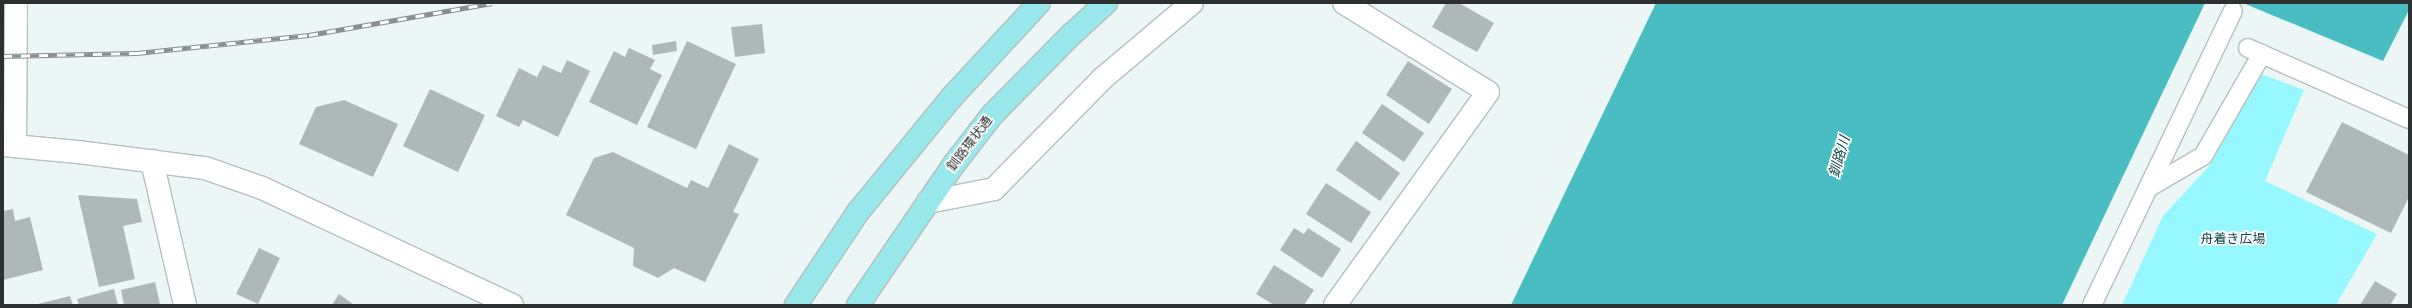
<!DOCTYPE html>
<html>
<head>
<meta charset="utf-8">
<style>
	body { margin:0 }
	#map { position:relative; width:2412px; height:308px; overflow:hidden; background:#ecf6f6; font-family:"Sofia Sans Condensed","Noto Sans JP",sans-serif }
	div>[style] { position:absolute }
	.green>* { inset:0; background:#96f8fe }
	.water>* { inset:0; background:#4abdc3 }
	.building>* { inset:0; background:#aeb8b8 }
	.roads { filter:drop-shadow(1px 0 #b5bfbf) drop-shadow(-1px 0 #b5bfbf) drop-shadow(0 1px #b5bfbf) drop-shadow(0 -1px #b5bfbf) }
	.service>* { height:18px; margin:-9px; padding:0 9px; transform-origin:9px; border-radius:9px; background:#fff }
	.minor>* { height:22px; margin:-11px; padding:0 11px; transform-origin:11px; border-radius:11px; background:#fff }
	.tertiary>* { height:22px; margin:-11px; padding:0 11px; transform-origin:11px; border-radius:11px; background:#fff }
	.trunk>* { height:22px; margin:-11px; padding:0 11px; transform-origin:11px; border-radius:11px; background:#98e8ec }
	.rail>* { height:4.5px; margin-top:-2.25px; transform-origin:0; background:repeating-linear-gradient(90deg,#fff 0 9px,#888f8f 0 18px); box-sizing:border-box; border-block:1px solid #888f8f }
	span { translate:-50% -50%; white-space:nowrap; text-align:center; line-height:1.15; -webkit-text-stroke:3.5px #fff; paint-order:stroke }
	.street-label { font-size:13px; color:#2c3030 }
	.park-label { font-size:13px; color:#104447 }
	.water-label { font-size:14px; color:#134649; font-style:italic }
	.frame { position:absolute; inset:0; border:4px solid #2c3030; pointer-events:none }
</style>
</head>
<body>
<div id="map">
	<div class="green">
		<i style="clip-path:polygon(2261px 74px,2304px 90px,2265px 181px,2377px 234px,2336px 305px,2122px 305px,2163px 216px,2210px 165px)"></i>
	</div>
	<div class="water">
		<i style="clip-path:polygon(1656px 3px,2205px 3px,2062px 305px,1511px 305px)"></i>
		<i style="clip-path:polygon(2243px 3px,2409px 3px,2409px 10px,2383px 61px)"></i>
	</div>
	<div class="building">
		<i style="clip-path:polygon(1446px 3px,1459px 3px,1494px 23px,1477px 52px,1432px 27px)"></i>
		<i style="clip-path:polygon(762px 24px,765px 53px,735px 57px,731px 27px)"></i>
		<i style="clip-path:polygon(676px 41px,677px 51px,653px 55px,652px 45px)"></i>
		<i style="clip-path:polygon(687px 41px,736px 64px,696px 149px,647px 127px)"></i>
		<i style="clip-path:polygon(629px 48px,655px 60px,650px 69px,662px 75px,637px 125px,589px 102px,614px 51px,625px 57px)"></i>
		<i style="clip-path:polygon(567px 60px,590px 71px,558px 137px,523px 120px,519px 127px,496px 116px,519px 68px,537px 77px,543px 65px,561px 73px)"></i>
		<i style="clip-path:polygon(1408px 61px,1452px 89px,1429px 124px,1386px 95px)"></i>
		<i style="clip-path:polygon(430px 89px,485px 115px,458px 172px,403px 146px)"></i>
		<i style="clip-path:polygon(344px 100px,398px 124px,373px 177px,299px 144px,316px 107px)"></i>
		<i style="clip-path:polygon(1382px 104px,1424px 133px,1404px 162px,1362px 133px)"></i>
		<i style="clip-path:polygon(2342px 122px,2409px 155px,2409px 197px,2391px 233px,2306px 192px)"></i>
		<i style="clip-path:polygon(1356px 141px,1400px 173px,1380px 201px,1336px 170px)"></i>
		<i style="clip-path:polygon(729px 144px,759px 159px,733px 212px,739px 214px,705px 282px,674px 268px,658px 278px,633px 266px,634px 248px,566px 215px,594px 158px,613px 152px,687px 188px,691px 180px,708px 188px)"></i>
		<i style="clip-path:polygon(1326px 183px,1371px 212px,1351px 243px,1306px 214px)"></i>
		<i style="clip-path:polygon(78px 195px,137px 199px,142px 222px,123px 226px,135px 279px,99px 287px)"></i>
		<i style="clip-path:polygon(13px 209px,15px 221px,30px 217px,43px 270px,3px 280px,3px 211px)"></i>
		<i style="clip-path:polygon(1294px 228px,1304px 234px,1308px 228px,1341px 249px,1322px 278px,1280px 250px)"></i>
		<i style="clip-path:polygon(259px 248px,280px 258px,258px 304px,236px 294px)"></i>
		<i style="clip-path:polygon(1274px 265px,1314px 290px,1304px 305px,1274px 305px,1256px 294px)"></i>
		<i style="clip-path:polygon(2375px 281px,2397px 294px,2390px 305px,2360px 305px)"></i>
		<i style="clip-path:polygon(155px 282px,160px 304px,124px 305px,121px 290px)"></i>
		<i style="clip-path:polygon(114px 289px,118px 305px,79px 305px,77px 299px)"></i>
		<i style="clip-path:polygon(339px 294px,354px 305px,332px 305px)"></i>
		<i style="clip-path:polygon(70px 296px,73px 305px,38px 305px,38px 304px)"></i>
	</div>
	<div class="roads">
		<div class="service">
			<i style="left:2248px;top:48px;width:176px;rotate:23.8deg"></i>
			<i style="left:2148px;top:188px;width:64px;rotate:-30.2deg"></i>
			<i style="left:2203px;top:156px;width:118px;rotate:-60deg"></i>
			<i style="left:2092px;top:305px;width:326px;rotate:-64.4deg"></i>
		</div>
		<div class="minor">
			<i style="left:15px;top:146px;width:143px;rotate:-89.6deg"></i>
			<i style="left:152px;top:161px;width:148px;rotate:77.1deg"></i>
			<i style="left:928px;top:202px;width:67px;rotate:-11.1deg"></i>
			<i style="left:994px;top:189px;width:156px;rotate:-45.5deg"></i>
			<i style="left:1103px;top:78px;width:116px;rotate:-40.1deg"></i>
			<i style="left:1335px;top:305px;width:262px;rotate:-54.3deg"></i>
			<i style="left:1488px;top:92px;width:169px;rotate:-148.3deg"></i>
		</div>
		<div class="tertiary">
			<i style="left:3px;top:145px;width:75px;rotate:5.3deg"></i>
			<i style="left:78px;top:152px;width:128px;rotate:7.2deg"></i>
			<i style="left:205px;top:168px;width:60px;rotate:19.3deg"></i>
			<i style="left:262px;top:188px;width:276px;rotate:25.1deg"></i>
		</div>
		<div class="trunk">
			<i style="left:796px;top:305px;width:112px;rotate:-56.3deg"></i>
			<i style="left:858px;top:212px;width:147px;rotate:-50.8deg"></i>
			<i style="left:951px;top:98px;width:129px;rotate:-47.2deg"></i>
			<i style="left:858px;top:305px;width:172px;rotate:-55.7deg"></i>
			<i style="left:955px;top:163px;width:61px;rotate:-52.4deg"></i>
			<i style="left:992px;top:115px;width:114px;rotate:-45.4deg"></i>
			<i style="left:1072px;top:34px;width:46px;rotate:-42.4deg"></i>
		</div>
	</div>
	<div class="rail">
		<i style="left:3px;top:56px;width:134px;rotate:-1.3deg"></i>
		<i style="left:137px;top:53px;width:173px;rotate:-6deg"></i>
		<i style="left:309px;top:35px;width:186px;rotate:-9.9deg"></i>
	</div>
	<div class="street-label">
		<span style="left:970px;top:144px;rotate:-53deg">釧路環状通</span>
	</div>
	<div class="park-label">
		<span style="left:2233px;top:239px">舟着き広場</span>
	</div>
	<div class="water-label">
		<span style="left:1840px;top:157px;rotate:-74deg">釧路川</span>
	</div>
	<div class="frame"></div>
</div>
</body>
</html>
